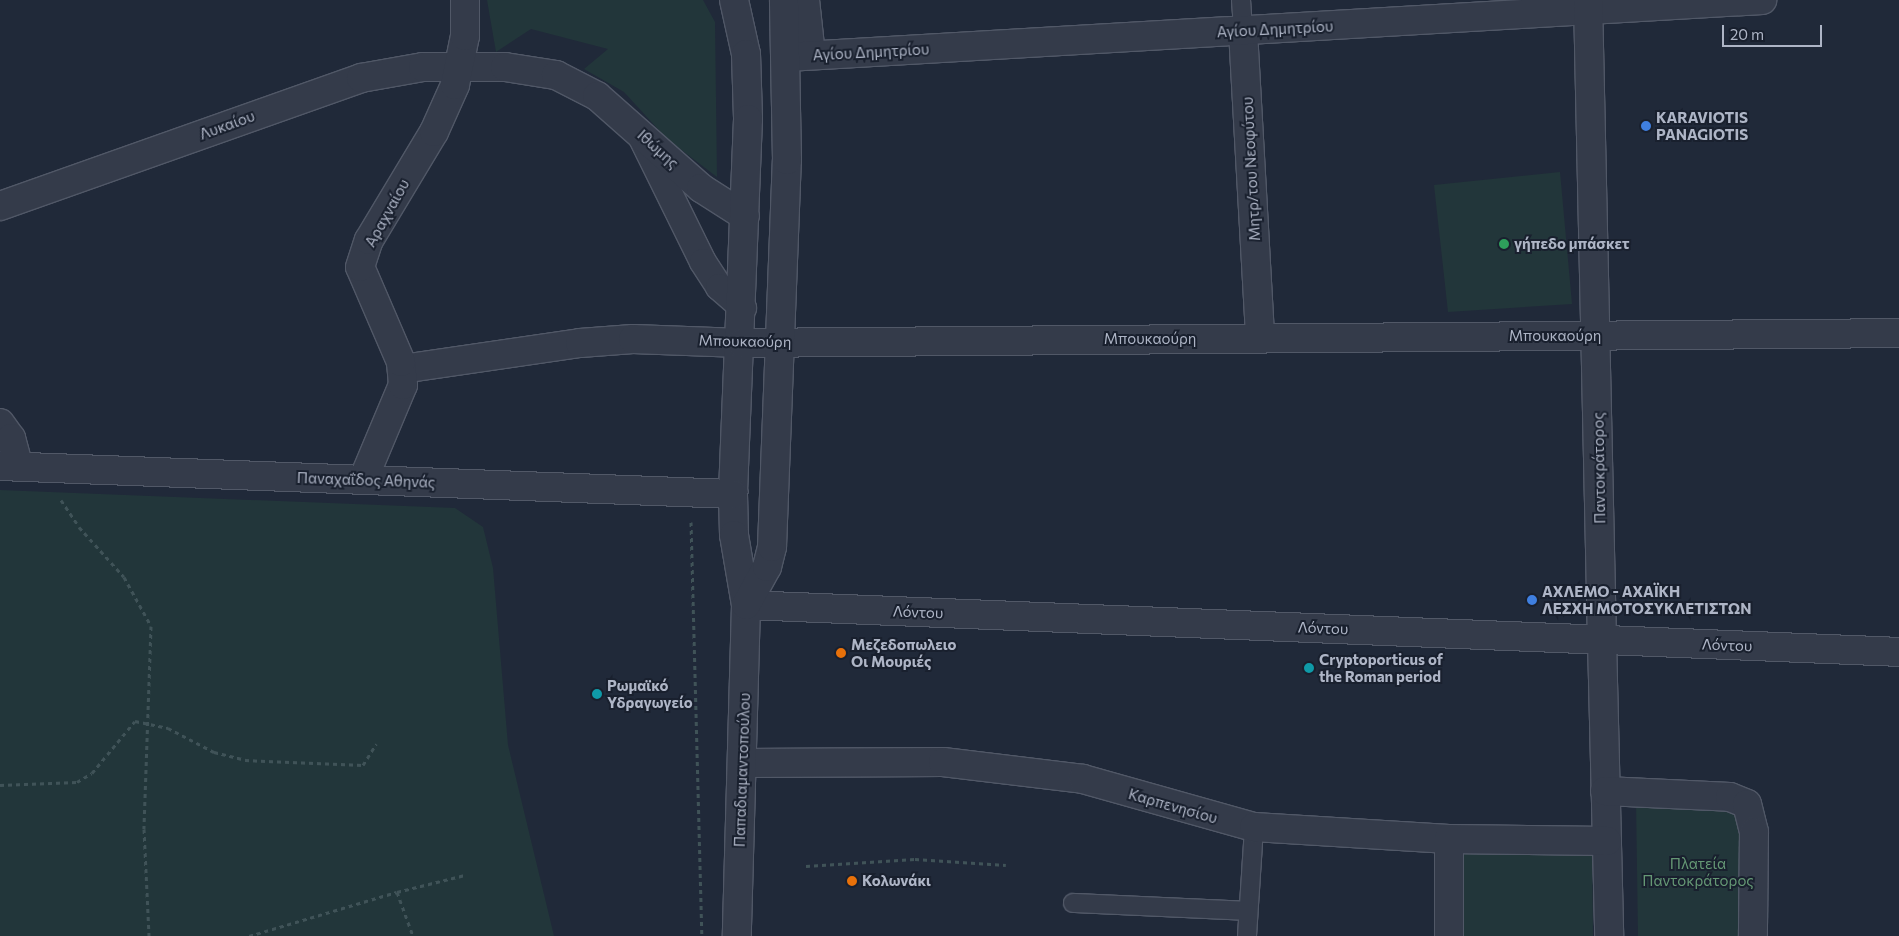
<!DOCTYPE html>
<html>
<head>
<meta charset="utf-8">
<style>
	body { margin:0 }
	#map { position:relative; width:1899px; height:936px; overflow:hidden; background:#202939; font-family:Commissioner,sans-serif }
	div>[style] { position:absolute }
	.green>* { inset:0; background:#22363a }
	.path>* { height:3px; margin-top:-1.5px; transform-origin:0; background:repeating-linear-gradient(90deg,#405358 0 4px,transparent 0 8px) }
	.roads { filter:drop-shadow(1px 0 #515867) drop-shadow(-1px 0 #515867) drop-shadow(0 1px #515867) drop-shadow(0 -1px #515867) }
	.service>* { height:18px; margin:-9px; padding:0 9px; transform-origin:9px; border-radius:9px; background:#343b4a }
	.pedestrian>* { height:26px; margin:-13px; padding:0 13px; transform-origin:13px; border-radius:13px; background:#343b4a }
	.minor>* { height:28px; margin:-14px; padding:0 14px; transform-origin:14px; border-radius:14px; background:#343b4a }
	.tertiary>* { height:28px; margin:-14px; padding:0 14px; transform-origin:14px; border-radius:14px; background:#343b4a }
	.dots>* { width:14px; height:14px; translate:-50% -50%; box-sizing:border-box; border:2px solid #19202e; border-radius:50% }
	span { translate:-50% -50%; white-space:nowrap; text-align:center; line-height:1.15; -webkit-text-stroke:4px #19202e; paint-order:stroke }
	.street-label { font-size:15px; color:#aeb5c6 }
	.poi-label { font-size:15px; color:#aeb5c6; font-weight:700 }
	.left { translate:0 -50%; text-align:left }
	.park-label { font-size:15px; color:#659875 }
	.scale { position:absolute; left:1722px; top:25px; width:100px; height:22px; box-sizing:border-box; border:2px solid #aeb5c6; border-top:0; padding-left:6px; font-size:15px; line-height:18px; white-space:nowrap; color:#aeb5c6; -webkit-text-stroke:4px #19202e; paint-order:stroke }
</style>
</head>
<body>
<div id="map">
	<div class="green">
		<i style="clip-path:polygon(487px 0,703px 0,715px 22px,717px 177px,667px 139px,624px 92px,584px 69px,608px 49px,531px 29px,496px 52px)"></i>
		<i style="clip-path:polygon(1560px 172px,1572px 304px,1448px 312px,1434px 185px)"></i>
		<i style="clip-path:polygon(0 490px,455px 508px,483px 527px,493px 568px,508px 745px,554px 936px,0 936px)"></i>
		<i style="clip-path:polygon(1636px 800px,1759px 808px,1759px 936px,1638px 936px)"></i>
		<i style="clip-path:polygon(1457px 845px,1592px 848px,1593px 936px,1457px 936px)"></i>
	</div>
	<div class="path">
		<i style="left:61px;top:500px;width:32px;rotate:56deg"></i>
		<i style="left:79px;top:527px;width:67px;rotate:48deg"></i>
		<i style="left:124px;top:577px;width:56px;rotate:61.1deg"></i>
		<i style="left:151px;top:626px;width:203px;rotate:92deg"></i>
		<i style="left:144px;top:829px;width:107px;rotate:87.3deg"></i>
		<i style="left:691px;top:522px;width:414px;rotate:88.5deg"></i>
		<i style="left:0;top:785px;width:77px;rotate:-2.2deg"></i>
		<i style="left:77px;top:782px;width:17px;rotate:-31deg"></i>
		<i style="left:92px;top:773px;width:67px;rotate:-50.4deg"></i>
		<i style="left:135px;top:721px;width:34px;rotate:12deg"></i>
		<i style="left:168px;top:728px;width:52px;rotate:27.6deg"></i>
		<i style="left:214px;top:752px;width:32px;rotate:14deg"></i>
		<i style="left:245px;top:760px;width:118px;rotate:2.4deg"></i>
		<i style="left:363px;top:765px;width:25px;rotate:-58deg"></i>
		<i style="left:806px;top:866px;width:109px;rotate:-3.7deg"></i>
		<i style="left:915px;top:859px;width:91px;rotate:3.8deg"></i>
		<i style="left:397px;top:892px;width:70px;rotate:-14deg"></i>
		<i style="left:249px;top:936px;width:154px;rotate:-16.6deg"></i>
		<i style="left:397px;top:892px;width:47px;rotate:70deg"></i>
	</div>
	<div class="roads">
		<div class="service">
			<i style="left:1241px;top:0;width:31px;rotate:86deg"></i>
			<i style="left:1073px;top:903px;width:174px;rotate:2.6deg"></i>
			<i style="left:1247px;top:936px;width:109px;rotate:-86.3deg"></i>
		</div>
		<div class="pedestrian">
			<i style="left:806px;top:0;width:55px;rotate:83.8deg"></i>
			<i style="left:641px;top:136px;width:140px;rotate:63.8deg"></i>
			<i style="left:703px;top:262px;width:30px;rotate:57deg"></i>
			<i style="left:719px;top:287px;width:32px;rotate:41deg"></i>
		</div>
		<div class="minor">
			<i style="left:1243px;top:31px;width:308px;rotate:86.8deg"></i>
			<i style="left:787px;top:57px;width:977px;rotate:-3.35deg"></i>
			<i style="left:0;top:206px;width:383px;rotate:-19.5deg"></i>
			<i style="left:361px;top:78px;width:63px;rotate:-10.1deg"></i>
			<i style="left:423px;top:67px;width:82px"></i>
			<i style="left:505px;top:67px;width:52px;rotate:8.9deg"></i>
			<i style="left:556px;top:75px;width:46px;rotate:27.1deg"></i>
			<i style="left:597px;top:96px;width:139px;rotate:41.5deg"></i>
			<i style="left:701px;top:188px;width:52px;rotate:32.5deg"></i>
			<i style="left:402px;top:369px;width:180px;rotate:-8.3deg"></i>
			<i style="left:580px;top:343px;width:53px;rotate:-4.3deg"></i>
			<i style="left:633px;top:339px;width:108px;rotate:2.1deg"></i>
			<i style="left:0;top:423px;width:19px;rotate:54deg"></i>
			<i style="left:11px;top:438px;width:30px;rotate:75deg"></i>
			<i style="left:363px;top:480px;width:103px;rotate:-67.2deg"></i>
			<i style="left:403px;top:385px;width:23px;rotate:-95deg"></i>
			<i style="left:401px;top:362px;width:103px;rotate:-113.3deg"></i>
			<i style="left:360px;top:267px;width:28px;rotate:-72deg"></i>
			<i style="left:369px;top:240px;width:126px;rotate:-59deg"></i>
			<i style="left:434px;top:132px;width:51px;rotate:-65.9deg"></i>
			<i style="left:455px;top:85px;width:50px;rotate:-78.5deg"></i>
			<i style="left:465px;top:36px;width:36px;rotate:-90deg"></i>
			<i style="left:1602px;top:640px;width:296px;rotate:88.6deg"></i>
			<i style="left:742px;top:763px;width:201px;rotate:-0.3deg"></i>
			<i style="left:943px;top:762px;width:141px;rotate:6.9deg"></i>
			<i style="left:1083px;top:779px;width:178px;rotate:15.7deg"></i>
			<i style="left:1254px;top:827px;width:195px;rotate:3.5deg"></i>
			<i style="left:1449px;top:839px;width:158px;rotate:0.7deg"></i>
			<i style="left:1605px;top:791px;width:125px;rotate:2.7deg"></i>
			<i style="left:1730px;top:797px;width:18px;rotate:22deg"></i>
			<i style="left:1747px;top:804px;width:29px;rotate:76deg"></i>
			<i style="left:1754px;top:832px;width:104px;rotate:90.6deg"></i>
			<i style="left:1449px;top:936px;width:97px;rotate:-90deg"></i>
		</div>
		<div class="tertiary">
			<i style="left:734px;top:0;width:55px;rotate:77.5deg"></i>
			<i style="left:746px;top:54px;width:65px;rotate:88.2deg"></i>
			<i style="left:748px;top:119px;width:375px;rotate:92.3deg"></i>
			<i style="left:733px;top:494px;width:41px;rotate:88.6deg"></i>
			<i style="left:734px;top:535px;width:71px;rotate:80.3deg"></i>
			<i style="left:746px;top:605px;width:331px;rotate:91.6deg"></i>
			<i style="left:1588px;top:0;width:640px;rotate:88.75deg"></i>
			<i style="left:741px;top:343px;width:1158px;rotate:-0.49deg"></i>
			<i style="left:0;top:466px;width:734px;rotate:2.19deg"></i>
			<i style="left:746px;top:605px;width:1154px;rotate:2.33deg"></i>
			<i style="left:746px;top:605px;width:43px;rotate:-61.1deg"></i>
			<i style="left:767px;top:567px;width:21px;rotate:-76deg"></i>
			<i style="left:772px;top:547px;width:387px;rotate:-87.8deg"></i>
			<i style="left:787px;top:160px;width:160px;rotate:-91.1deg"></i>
		</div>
	</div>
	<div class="dots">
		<i style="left:1646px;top:126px;background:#3f7fe0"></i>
		<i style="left:1504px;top:244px;background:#2e9e5b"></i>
		<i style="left:1532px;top:600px;background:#3f7fe0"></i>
		<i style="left:841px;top:653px;background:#e8710a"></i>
		<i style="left:1309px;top:668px;background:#0f9aa8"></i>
		<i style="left:597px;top:694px;background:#0f9aa8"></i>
		<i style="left:852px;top:881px;background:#e8710a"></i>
	</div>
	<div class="street-label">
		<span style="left:1275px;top:29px;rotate:-3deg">Αγίου Δημητρίου</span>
		<span style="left:871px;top:52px;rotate:-3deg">Αγίου Δημητρίου</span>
		<span style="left:227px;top:125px;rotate:-20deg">Λυκαίου</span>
		<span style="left:658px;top:149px;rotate:42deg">Ιθώμης</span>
		<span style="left:1251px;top:169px;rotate:-93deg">Μητρ/του Νεοφύτου</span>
		<span style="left:387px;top:213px;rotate:-61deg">Αραχναίου</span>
		<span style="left:1555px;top:336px">Μπουκαούρη</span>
		<span style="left:1150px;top:339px">Μπουκαούρη</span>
		<span style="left:745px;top:341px;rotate:1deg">Μπουκαούρη</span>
		<span style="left:1599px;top:468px;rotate:-91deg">Παντοκράτορος</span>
		<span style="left:366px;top:480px;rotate:2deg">Παναχαΐδος Αθηνάς</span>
		<span style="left:918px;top:612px;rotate:2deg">Λόντου</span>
		<span style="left:1323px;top:628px;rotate:2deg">Λόντου</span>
		<span style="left:1727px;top:645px;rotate:2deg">Λόντου</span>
		<span style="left:742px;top:770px;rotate:-88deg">Παπαδιαμαντοπούλου</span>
		<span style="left:1173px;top:806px;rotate:16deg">Καρπενησίου</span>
	</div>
	<div class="poi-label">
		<span class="left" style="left:1656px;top:126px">KARAVIOTIS<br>PANAGIOTIS</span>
		<span class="left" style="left:1514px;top:244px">γήπεδο μπάσκετ</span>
		<span class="left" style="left:1542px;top:600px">ΑΧΛΕΜΟ - ΑΧΑΪΚΗ<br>ΛΕΣΧΗ ΜΟΤΟΣΥΚΛΕΤΙΣΤΩΝ</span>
		<span class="left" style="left:851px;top:653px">Μεζεδοπωλειο<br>Οι Μουριές</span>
		<span class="left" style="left:1319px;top:668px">Cryptoporticus of<br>the Roman period</span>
		<span class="left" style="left:607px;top:694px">Ρωμαϊκό<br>Υδραγωγείο</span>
		<span class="left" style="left:862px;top:881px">Κολωνάκι</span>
	</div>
	<div class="park-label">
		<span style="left:1698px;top:872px">Πλατεία<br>Παντοκράτορος</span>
	</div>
	<div class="scale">20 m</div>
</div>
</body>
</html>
